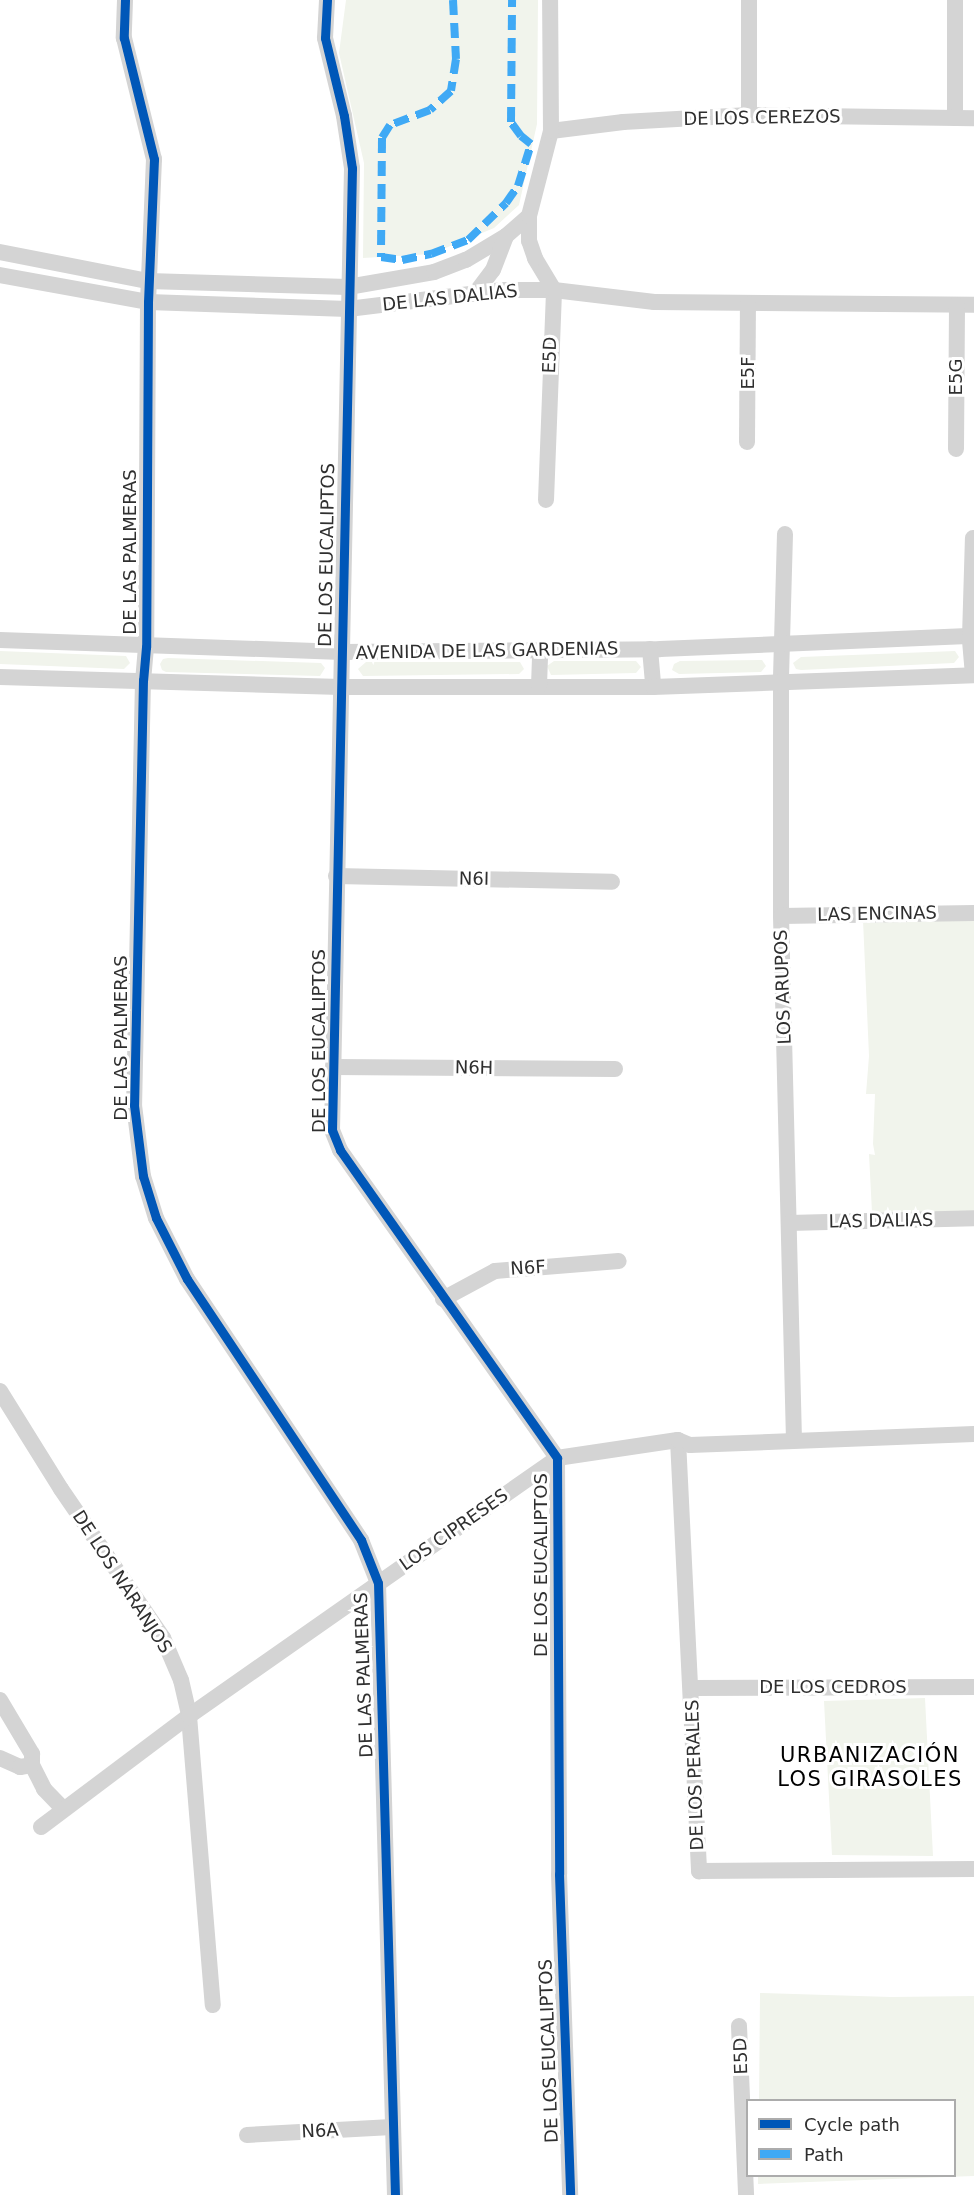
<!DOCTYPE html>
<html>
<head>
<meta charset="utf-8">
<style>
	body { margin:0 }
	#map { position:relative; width:974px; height:2195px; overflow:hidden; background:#fff; font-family:"DejaVu Sans",sans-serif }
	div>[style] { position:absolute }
	.green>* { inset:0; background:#f1f4ec }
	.minor>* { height:16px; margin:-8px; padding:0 8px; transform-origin:8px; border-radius:8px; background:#d4d4d4 }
	.quiet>* { height:8px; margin-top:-4px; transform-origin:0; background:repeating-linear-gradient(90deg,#3fa9f5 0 15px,transparent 0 23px) }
	.cycleway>* { height:9px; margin:-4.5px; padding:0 4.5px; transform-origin:4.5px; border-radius:4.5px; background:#0057b8 }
	span { translate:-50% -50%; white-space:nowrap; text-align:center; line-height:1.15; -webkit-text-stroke:6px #fff; paint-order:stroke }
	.street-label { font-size:18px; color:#2f2f2f }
	.quarter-label { font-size:21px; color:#000; letter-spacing:1.5px }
	.legend { position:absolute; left:746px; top:2099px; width:210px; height:78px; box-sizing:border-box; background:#fff; border:2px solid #acacac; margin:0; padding:8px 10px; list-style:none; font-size:18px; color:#2f2f2f }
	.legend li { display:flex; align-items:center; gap:12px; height:30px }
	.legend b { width:30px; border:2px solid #acacac }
</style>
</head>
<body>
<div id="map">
	<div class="green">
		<i style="clip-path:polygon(346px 0,538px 0,537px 124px,519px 205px,494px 228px,431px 254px,363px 258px,364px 163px,339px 53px)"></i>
		<i style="clip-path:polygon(0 651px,126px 656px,130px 663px,124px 669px,0 664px)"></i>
		<i style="clip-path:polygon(955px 651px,959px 657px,954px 663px,801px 670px,796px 669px,793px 663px,801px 657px)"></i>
		<i style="clip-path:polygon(168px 658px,321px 663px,325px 668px,320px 676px,166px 672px,162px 670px,160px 664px,163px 659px)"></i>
		<i style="clip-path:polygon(762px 660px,766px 666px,761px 672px,679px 674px,672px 670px,674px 664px,680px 661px)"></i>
		<i style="clip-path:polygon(554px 661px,636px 661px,641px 667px,636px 673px,551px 675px,547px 666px)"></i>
		<i style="clip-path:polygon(366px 662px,520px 662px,524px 669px,519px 674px,363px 676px,358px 669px)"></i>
		<i style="clip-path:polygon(974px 919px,974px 1212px,872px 1213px,869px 1154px,875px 1155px,873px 1144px,875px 1094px,866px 1094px,869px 1056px,863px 920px)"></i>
		<i style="clip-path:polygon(925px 1698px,933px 1856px,832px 1855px,824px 1701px)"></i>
		<i style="clip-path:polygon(760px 1993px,891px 1997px,974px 1996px,974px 2176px,758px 2184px,758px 2176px,954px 2176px,954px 2100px,759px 2100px)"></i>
	</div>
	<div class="minor">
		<i style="left:125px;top:0;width:38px;rotate:92deg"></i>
		<i style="left:124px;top:38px;width:125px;rotate:76.1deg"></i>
		<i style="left:154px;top:159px;width:143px;rotate:92.4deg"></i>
		<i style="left:148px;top:302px;width:345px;rotate:90.3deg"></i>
		<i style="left:146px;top:647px;width:33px;rotate:95deg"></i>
		<i style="left:143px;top:680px;width:425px;rotate:91.2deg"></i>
		<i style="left:134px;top:1105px;width:72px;rotate:82.8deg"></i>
		<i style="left:143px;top:1176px;width:44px;rotate:72.8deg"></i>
		<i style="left:156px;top:1218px;width:68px;rotate:63.1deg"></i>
		<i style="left:187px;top:1279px;width:314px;rotate:56.3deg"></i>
		<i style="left:361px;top:1540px;width:46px;rotate:68.4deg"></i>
		<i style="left:378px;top:1583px;width:612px;rotate:88.41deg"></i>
		<i style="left:327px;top:0;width:38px;rotate:93deg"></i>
		<i style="left:325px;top:38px;width:80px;rotate:76.3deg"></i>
		<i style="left:344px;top:116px;width:53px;rotate:81.3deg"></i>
		<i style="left:352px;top:168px;width:962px;rotate:91.19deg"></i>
		<i style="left:332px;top:1130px;width:22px;rotate:68deg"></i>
		<i style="left:340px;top:1150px;width:377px;rotate:54.8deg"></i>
		<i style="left:557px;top:1458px;width:416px;rotate:89.7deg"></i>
		<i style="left:559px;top:1874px;width:321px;rotate:88deg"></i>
		<i style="left:749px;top:115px;width:115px;rotate:-90deg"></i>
		<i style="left:955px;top:118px;width:118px;rotate:-90deg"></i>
		<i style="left:551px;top:131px;width:73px;rotate:-7.1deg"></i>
		<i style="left:623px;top:122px;width:126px;rotate:-3.2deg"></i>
		<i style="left:749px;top:115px;width:225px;rotate:0.8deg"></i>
		<i style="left:0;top:252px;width:151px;rotate:11.1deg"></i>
		<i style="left:148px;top:281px;width:200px;rotate:1.7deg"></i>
		<i style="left:348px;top:287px;width:87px;rotate:-9.9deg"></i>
		<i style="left:434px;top:272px;width:34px;rotate:-21deg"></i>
		<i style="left:466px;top:260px;width:47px;rotate:-31deg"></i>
		<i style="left:506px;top:236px;width:30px;rotate:-41deg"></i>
		<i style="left:0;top:275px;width:150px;rotate:10.3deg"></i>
		<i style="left:148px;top:302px;width:200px;rotate:2deg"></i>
		<i style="left:348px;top:309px;width:156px;rotate:-7deg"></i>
		<i style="left:503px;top:290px;width:51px"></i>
		<i style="left:554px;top:290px;width:101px;rotate:6.8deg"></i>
		<i style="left:654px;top:302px;width:320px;rotate:0.5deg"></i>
		<i style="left:477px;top:291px;width:26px;rotate:-53deg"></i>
		<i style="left:493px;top:270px;width:36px;rotate:-69deg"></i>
		<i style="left:747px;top:442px;width:138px;rotate:-89.6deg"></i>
		<i style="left:956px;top:449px;width:144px;rotate:-89.6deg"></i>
		<i style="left:546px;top:500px;width:210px;rotate:-87.8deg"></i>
		<i style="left:554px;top:290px;width:37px;rotate:-121deg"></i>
		<i style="left:535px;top:258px;width:18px;rotate:-109deg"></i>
		<i style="left:529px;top:241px;width:25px;rotate:-90deg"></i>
		<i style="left:529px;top:216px;width:88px;rotate:-75.5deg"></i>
		<i style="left:551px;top:131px;width:131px;rotate:-90.4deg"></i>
		<i style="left:785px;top:534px;width:146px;rotate:91.6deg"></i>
		<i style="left:781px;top:680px;width:236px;rotate:90deg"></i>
		<i style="left:781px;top:916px;width:524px;rotate:88.58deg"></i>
		<i style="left:0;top:640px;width:342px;rotate:2deg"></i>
		<i style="left:342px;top:652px;width:318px;rotate:-0.5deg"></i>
		<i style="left:660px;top:649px;width:314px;rotate:-2.4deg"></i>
		<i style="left:650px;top:649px;width:38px;rotate:85deg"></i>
		<i style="left:973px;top:675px;width:38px;rotate:-95deg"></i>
		<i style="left:970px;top:637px;width:99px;rotate:-88.3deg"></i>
		<i style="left:0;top:677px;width:341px;rotate:1.7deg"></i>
		<i style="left:341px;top:687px;width:312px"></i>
		<i style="left:653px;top:687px;width:321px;rotate:-2.1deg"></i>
		<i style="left:539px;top:686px;width:36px;rotate:-88deg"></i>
		<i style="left:336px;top:876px;width:276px;rotate:1.2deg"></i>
		<i style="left:781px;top:916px;width:193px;rotate:-0.9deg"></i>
		<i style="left:333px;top:1067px;width:282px;rotate:0.4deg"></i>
		<i style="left:789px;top:1223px;width:185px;rotate:-1.5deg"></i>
		<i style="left:443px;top:1299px;width:59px;rotate:-28.3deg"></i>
		<i style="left:495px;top:1271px;width:124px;rotate:-4.6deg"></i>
		<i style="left:0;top:1391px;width:115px;rotate:58.1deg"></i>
		<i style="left:61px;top:1489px;width:181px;rotate:55.6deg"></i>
		<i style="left:163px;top:1638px;width:46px;rotate:66.8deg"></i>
		<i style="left:181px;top:1680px;width:37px;rotate:77deg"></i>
		<i style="left:189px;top:1716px;width:290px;rotate:85.3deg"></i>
		<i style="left:678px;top:1440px;width:432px;rotate:87.2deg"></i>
		<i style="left:699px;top:1871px;width:275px;rotate:-0.4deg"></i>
		<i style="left:692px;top:1688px;width:282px;rotate:-0.2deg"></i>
		<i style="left:0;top:1700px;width:63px;rotate:59.3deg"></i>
		<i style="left:32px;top:1754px;width:11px;rotate:90deg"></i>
		<i style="left:32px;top:1765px;width:27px;rotate:63deg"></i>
		<i style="left:44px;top:1789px;width:28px;rotate:46deg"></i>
		<i style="left:0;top:1758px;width:22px;rotate:24deg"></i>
		<i style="left:20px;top:1767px;width:12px;rotate:-9deg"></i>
		<i style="left:41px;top:1827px;width:185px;rotate:-36.9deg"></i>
		<i style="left:189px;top:1716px;width:449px;rotate:-35deg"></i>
		<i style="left:557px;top:1458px;width:122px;rotate:-8.5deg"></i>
		<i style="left:678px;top:1440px;width:13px;rotate:23deg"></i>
		<i style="left:690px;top:1445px;width:284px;rotate:-2.2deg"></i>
		<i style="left:739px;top:2026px;width:169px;rotate:87.6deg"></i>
		<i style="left:247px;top:2135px;width:145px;rotate:-3.2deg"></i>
	</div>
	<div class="quiet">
		<i style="left:453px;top:0;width:59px;rotate:87.1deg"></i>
		<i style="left:456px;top:59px;width:32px;rotate:99deg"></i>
		<i style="left:451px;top:91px;width:28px;rotate:138deg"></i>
		<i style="left:430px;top:110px;width:43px;rotate:159.4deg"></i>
		<i style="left:390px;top:125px;width:15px;rotate:122deg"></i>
		<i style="left:382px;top:138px;width:119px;rotate:90.5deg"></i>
		<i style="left:381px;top:257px;width:21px;rotate:8deg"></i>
		<i style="left:402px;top:260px;width:30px;rotate:-12deg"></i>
		<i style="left:431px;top:254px;width:40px;rotate:-21deg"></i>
		<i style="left:468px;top:240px;width:53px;rotate:-44.2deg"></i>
		<i style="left:506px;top:203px;width:21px;rotate:-55deg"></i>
		<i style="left:518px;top:186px;width:44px;rotate:-72.8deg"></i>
		<i style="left:531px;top:144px;width:13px;rotate:-141deg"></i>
		<i style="left:521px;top:136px;width:17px;rotate:-126deg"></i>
		<i style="left:511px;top:122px;width:122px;rotate:-89.5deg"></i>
	</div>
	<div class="cycleway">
		<i style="left:125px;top:0;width:38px;rotate:92deg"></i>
		<i style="left:124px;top:38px;width:125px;rotate:76.1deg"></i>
		<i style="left:154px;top:159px;width:143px;rotate:92.4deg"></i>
		<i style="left:148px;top:302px;width:345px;rotate:90.3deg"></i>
		<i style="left:146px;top:647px;width:33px;rotate:95deg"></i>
		<i style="left:143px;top:680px;width:425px;rotate:91.2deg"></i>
		<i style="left:134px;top:1105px;width:72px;rotate:82.8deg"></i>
		<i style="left:143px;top:1176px;width:44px;rotate:72.8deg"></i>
		<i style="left:156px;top:1218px;width:68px;rotate:63.1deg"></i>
		<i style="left:187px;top:1279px;width:314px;rotate:56.3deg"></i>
		<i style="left:361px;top:1540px;width:46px;rotate:68.4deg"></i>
		<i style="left:378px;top:1583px;width:612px;rotate:88.41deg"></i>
		<i style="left:327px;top:0;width:38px;rotate:93deg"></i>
		<i style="left:325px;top:38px;width:80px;rotate:76.3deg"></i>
		<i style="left:344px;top:116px;width:53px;rotate:81.3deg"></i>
		<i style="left:352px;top:168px;width:962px;rotate:91.19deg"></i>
		<i style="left:332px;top:1130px;width:22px;rotate:68deg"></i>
		<i style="left:340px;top:1150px;width:377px;rotate:54.8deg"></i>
		<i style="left:557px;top:1458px;width:416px;rotate:89.7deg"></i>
		<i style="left:559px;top:1874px;width:321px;rotate:88deg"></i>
	</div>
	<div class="street-label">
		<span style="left:762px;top:118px;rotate:-1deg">DE LOS CEREZOS</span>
		<span style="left:450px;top:298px;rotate:-6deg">DE LAS DALIAS</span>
		<span style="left:550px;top:355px;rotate:-88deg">E5D</span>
		<span style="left:748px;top:373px;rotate:-90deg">E5F</span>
		<span style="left:956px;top:377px;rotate:-90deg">E5G</span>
		<span style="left:130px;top:552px;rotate:-90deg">DE LAS PALMERAS</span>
		<span style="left:327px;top:555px;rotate:-89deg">DE LOS EUCALIPTOS</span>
		<span style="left:487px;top:651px;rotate:-1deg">AVENIDA DE LAS GARDENIAS</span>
		<span style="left:474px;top:879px;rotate:1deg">N6I</span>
		<span style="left:877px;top:914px;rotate:-1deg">LAS ENCINAS</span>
		<span style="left:783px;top:987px;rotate:-92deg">LOS ARUPOS</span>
		<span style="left:121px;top:1038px;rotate:-90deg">DE LAS PALMERAS</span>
		<span style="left:319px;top:1041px;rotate:-90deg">DE LOS EUCALIPTOS</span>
		<span style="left:474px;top:1068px;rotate:1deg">N6H</span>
		<span style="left:881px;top:1221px;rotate:-1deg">LAS DALIAS</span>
		<span style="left:528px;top:1268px;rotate:-4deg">N6F</span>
		<span style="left:454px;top:1530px;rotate:-35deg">LOS CIPRESES</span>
		<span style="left:541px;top:1565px;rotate:-90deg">DE LOS EUCALIPTOS</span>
		<span style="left:122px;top:1582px;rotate:57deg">DE LOS NARANJOS</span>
		<span style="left:364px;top:1675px;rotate:-92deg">DE LAS PALMERAS</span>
		<span style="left:833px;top:1687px">DE LOS CEDROS</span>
		<span style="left:695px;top:1775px;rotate:-92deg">DE LOS PERALES</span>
		<span style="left:549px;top:2051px;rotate:-92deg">DE LOS EUCALIPTOS</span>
		<span style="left:741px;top:2056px;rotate:-92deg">E5D</span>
		<span style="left:320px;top:2131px;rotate:-3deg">N6A</span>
	</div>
	<div class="quarter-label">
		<span style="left:870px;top:1767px">URBANIZACIÓN<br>LOS GIRASOLES</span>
	</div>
	<ul class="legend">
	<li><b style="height:8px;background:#0057b8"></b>Cycle path</li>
	<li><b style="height:8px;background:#3fa9f5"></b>Path</li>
	</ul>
</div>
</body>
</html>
